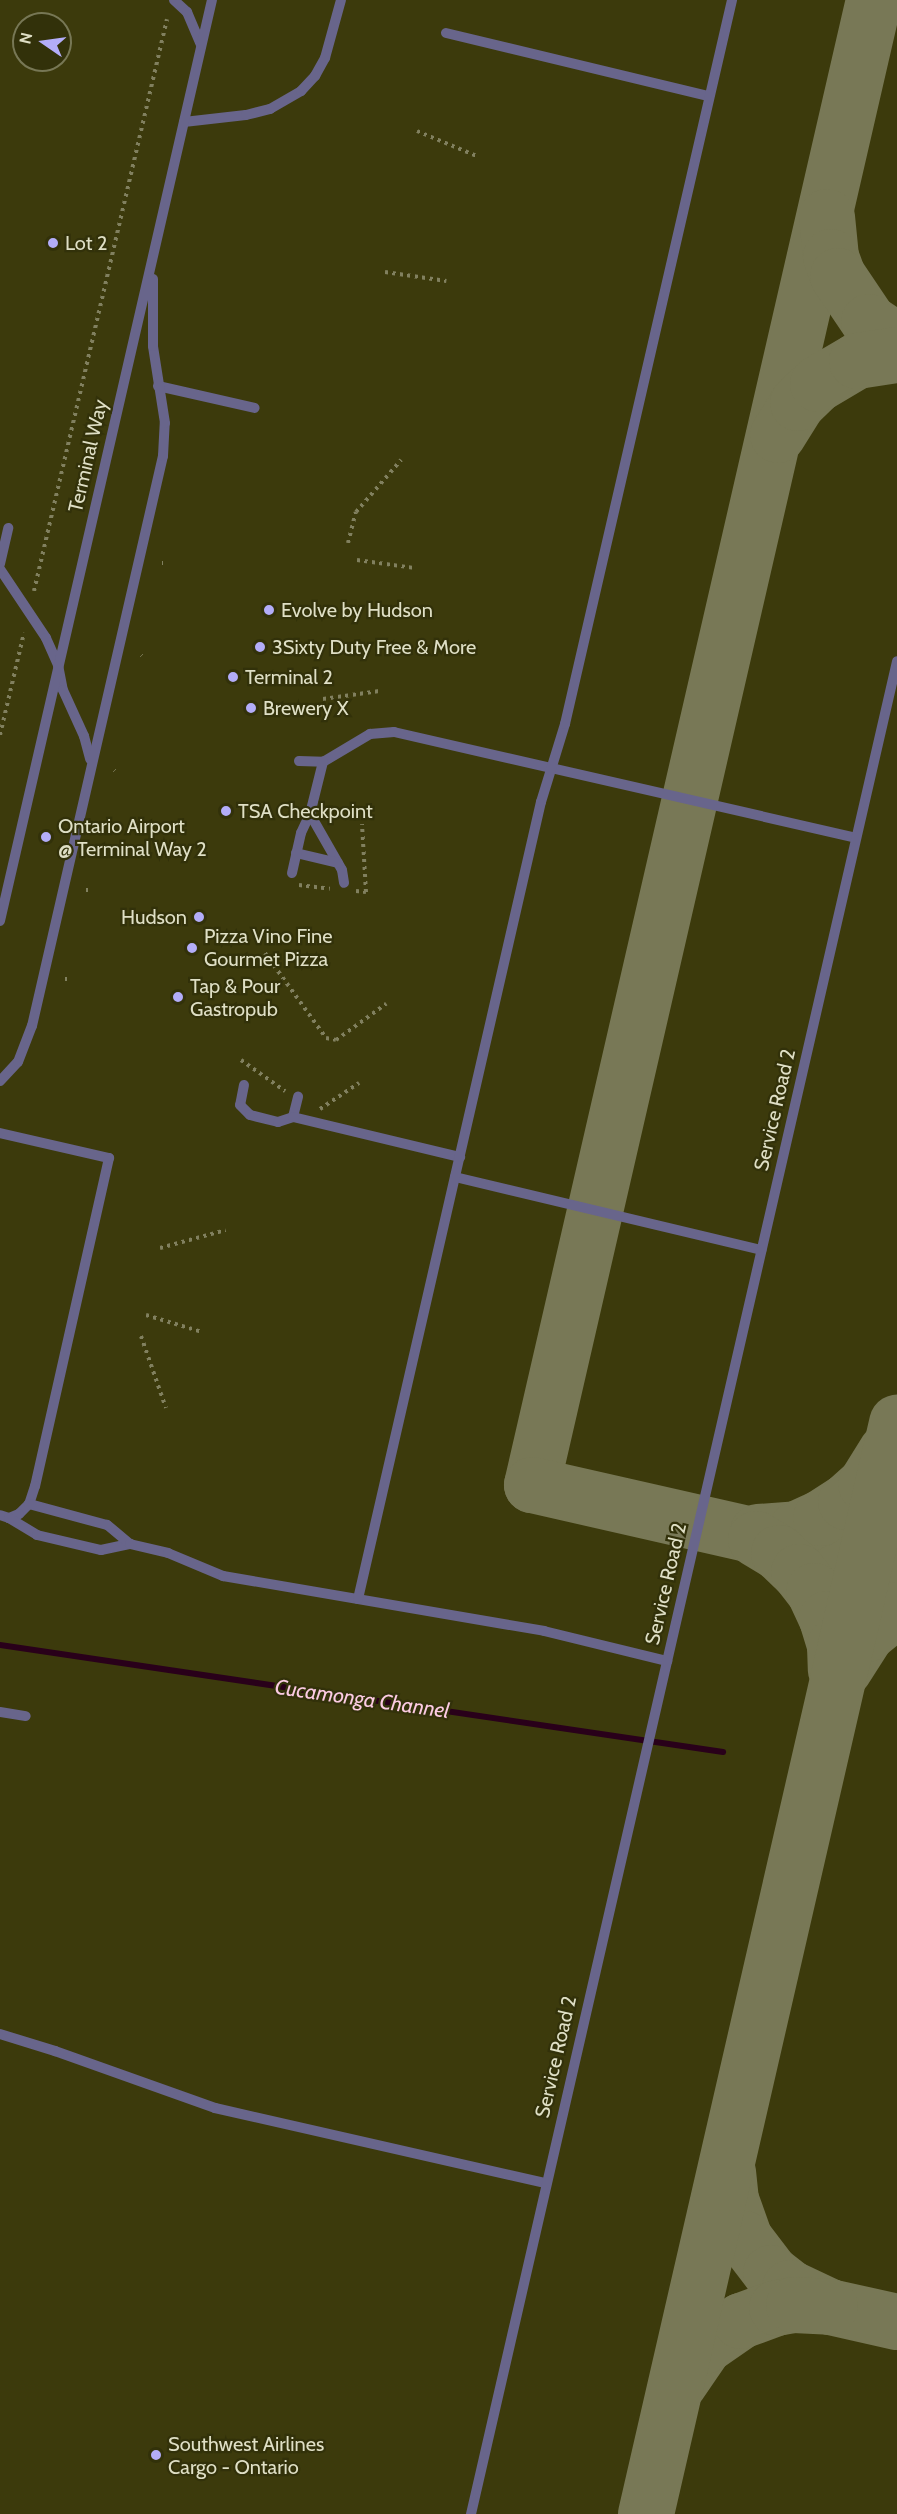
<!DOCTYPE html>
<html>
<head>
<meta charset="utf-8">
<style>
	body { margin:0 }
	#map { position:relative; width:897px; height:2514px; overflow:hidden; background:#32310a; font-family:Cabin,sans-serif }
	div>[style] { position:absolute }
	.built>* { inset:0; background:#3c3a0c }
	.stream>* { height:6px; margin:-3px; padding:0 3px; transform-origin:3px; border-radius:3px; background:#29001a }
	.taxiway>* { height:56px; margin:-28px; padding:0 28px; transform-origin:28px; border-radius:28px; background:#787856 }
	.path>* { height:4px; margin-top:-2px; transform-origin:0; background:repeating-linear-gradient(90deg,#81805f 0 3px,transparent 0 7.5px) }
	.service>* { height:10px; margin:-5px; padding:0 5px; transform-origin:5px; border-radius:5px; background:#68658b }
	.dots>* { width:16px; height:16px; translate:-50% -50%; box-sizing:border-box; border:3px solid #32310a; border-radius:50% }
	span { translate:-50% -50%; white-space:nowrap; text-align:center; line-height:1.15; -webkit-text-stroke:4.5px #32310a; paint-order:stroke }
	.poi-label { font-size:20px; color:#dfdfc5 }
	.left { translate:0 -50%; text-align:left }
	.right { translate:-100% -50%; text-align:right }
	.street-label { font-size:20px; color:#dfdfc5 }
	.water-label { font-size:21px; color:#fccbe3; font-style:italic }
	.north { position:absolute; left:12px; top:12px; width:60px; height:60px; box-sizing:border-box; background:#32310a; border:2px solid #775; border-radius:50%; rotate:283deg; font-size:16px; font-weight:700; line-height:24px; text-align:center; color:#dfdfc5 }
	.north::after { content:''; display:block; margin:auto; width:21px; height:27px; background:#b3adf9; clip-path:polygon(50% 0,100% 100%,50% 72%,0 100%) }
</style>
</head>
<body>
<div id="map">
	<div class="built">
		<i style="clip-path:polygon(evenodd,0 0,897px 0,897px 2514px,0 2514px,0 0,24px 24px,60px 24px,60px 60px,24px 60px,24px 24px)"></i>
	</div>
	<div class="stream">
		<i style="left:0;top:1645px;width:731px;rotate:8.42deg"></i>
	</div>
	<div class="taxiway">
		<i style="left:874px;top:0;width:1524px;rotate:102.97deg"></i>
		<i style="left:532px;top:1485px;width:374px;rotate:12.8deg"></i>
		<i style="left:827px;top:217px;width:40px;rotate:84.3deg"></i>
		<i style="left:831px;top:257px;width:20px;rotate:70deg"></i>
		<i style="left:838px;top:276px;width:55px;rotate:56deg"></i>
		<i style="left:869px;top:322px;width:34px;rotate:34deg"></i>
		<i style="left:778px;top:435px;width:38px;rotate:-58deg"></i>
		<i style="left:798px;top:403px;width:28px;rotate:-44deg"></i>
		<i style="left:818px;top:384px;width:45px;rotate:-30.5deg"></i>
		<i style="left:857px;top:361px;width:40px;rotate:-8.5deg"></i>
		<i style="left:758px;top:1532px;width:39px;rotate:-4deg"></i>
		<i style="left:797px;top:1529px;width:26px;rotate:-25deg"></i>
		<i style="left:821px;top:1518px;width:30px;rotate:-33deg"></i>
		<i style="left:846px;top:1502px;width:27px;rotate:-42deg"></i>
		<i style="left:866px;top:1484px;width:39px;rotate:-58deg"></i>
		<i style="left:756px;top:1539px;width:27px;rotate:31deg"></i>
		<i style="left:779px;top:1553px;width:28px;rotate:44deg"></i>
		<i style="left:799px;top:1572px;width:24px;rotate:52deg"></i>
		<i style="left:814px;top:1591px;width:31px;rotate:65deg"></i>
		<i style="left:827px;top:1619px;width:28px;rotate:73deg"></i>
		<i style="left:835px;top:1646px;width:24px;rotate:88deg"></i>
		<i style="left:844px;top:1670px;width:43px;rotate:-57.4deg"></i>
		<i style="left:867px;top:1634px;width:38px;rotate:-39deg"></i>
		<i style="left:728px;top:2172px;width:28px;rotate:84deg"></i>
		<i style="left:731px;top:2200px;width:41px;rotate:70.3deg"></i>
		<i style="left:745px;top:2239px;width:43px;rotate:52.6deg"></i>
		<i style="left:771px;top:2273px;width:24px;rotate:38deg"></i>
		<i style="left:790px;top:2288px;width:44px;rotate:25.4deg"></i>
		<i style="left:830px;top:2307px;width:69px;rotate:12.6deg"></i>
		<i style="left:679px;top:2384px;width:46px;rotate:-55.6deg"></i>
		<i style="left:705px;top:2346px;width:44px;rotate:-34.8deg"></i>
		<i style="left:741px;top:2321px;width:38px;rotate:-20deg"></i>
		<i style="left:777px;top:2308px;width:17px;rotate:-10deg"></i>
		<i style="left:794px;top:2305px;width:36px;rotate:3deg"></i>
		<i style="left:646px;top:2514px;width:1120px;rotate:-77.04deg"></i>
	</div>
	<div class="path">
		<i style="left:417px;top:131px;width:67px;rotate:22.8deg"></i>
		<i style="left:385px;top:272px;width:62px;rotate:8.4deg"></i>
		<i style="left:348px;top:543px;width:32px;rotate:-76deg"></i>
		<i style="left:356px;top:512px;width:69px;rotate:-49.1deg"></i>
		<i style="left:357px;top:560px;width:59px;rotate:7.9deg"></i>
		<i style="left:162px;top:563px;width:1px"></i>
		<i style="left:34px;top:591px;width:587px;rotate:-76.91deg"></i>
		<i style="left:141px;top:655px;width:1px;rotate:45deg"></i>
		<i style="left:323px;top:699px;width:57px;rotate:-8.1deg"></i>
		<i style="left:0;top:735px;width:105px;rotate:-76.8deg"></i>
		<i style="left:114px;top:770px;width:1px;rotate:45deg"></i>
		<i style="left:299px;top:885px;width:31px;rotate:7deg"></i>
		<i style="left:86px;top:890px;width:2px"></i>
		<i style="left:356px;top:891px;width:10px;rotate:6deg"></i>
		<i style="left:366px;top:892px;width:68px;rotate:-93.4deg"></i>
		<i style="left:265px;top:953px;width:105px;rotate:54.3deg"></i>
		<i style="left:326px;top:1038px;width:10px;rotate:11deg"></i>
		<i style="left:336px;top:1040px;width:62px;rotate:-35.8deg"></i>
		<i style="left:65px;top:979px;width:2px"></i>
		<i style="left:241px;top:1060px;width:54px;rotate:35.2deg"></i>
		<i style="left:320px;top:1109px;width:47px;rotate:-33.7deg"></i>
		<i style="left:160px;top:1248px;width:68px;rotate:-15.3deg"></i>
		<i style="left:146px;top:1315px;width:59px;rotate:16.9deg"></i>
		<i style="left:141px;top:1336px;width:76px;rotate:70.9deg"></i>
	</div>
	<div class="service">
		<i style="left:174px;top:0;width:18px;rotate:43deg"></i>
		<i style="left:187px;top:12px;width:36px;rotate:67deg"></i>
		<i style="left:446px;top:33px;width:270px;rotate:13.5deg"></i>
		<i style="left:184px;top:122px;width:62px;rotate:-6.4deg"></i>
		<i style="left:246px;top:115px;width:25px;rotate:-14deg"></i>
		<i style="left:270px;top:109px;width:36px;rotate:-30deg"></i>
		<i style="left:301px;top:91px;width:21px;rotate:-47deg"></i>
		<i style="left:315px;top:76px;width:21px;rotate:-61deg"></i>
		<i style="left:325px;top:58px;width:60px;rotate:-74.6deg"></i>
		<i style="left:158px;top:386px;width:99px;rotate:12.8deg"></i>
		<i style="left:0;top:564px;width:37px;rotate:-77deg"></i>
		<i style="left:0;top:569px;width:83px;rotate:56.3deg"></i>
		<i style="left:46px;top:638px;width:30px;rotate:66deg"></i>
		<i style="left:58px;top:665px;width:25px;rotate:79deg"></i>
		<i style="left:63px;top:690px;width:51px;rotate:65.5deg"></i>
		<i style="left:84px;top:736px;width:24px;rotate:75deg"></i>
		<i style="left:299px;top:761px;width:24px;rotate:2deg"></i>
		<i style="left:323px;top:762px;width:55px;rotate:-30.8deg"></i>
		<i style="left:370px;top:734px;width:24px;rotate:-5deg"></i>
		<i style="left:394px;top:732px;width:474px;rotate:12.9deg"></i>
		<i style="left:310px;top:814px;width:64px;rotate:60.3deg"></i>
		<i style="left:342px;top:870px;width:13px;rotate:81deg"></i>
		<i style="left:296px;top:853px;width:43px;rotate:13.4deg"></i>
		<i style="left:292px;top:873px;width:41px;rotate:-77.3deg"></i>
		<i style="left:301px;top:833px;width:21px;rotate:-65deg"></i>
		<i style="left:310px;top:814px;width:54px;rotate:-76deg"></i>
		<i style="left:0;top:921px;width:945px;rotate:-77.04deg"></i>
		<i style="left:0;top:1081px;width:26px;rotate:-47deg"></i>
		<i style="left:18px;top:1062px;width:39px;rotate:-69deg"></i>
		<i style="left:32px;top:1026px;width:585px;rotate:-77.06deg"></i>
		<i style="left:163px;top:456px;width:33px;rotate:-87deg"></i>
		<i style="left:165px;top:423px;width:78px;rotate:-98.9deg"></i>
		<i style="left:153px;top:346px;width:67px;rotate:-90deg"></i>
		<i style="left:244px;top:1085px;width:20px;rotate:101deg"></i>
		<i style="left:240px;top:1105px;width:14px;rotate:45deg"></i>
		<i style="left:250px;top:1115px;width:29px;rotate:14deg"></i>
		<i style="left:278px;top:1122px;width:16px;rotate:-18deg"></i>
		<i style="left:293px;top:1117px;width:21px;rotate:-76deg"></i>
		<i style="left:293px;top:1117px;width:172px;rotate:13.5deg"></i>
		<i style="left:0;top:1133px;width:112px;rotate:12.9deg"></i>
		<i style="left:109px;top:1158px;width:336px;rotate:102.7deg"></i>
		<i style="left:35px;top:1486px;width:19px;rotate:108deg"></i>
		<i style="left:29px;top:1504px;width:14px;rotate:135deg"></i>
		<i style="left:19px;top:1514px;width:11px;rotate:158deg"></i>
		<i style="left:9px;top:1518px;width:9px;rotate:-162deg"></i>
		<i style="left:455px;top:1177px;width:315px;rotate:13.4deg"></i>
		<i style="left:9px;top:1518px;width:33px;rotate:31deg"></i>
		<i style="left:37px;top:1535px;width:66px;rotate:13.2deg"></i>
		<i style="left:101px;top:1550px;width:30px;rotate:-12deg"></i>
		<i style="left:130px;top:1544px;width:30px;rotate:-140deg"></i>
		<i style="left:107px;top:1525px;width:81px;rotate:-164.9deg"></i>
		<i style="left:130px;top:1544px;width:39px;rotate:13deg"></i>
		<i style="left:168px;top:1553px;width:60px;rotate:22.7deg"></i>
		<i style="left:223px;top:1576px;width:326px;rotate:9.7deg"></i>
		<i style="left:544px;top:1631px;width:127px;rotate:13.7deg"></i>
		<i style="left:358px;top:1599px;width:818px;rotate:-77.07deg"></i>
		<i style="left:541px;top:802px;width:82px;rotate:-72.9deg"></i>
		<i style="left:565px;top:724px;width:743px;rotate:-77.01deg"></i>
		<i style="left:0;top:1712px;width:26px;rotate:9deg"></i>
		<i style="left:0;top:2034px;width:58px;rotate:17.2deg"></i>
		<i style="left:55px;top:2051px;width:170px;rotate:19.6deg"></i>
		<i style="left:215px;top:2108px;width:339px;rotate:12.8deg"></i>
		<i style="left:471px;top:2514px;width:1901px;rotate:-77.05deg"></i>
	</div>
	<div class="dots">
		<i style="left:53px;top:243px;background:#b3adf9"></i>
		<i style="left:269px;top:610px;background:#b3adf9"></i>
		<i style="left:260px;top:647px;background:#b3adf9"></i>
		<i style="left:233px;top:677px;background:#b3adf9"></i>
		<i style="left:251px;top:708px;background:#b3adf9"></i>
		<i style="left:226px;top:811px;background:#b3adf9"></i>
		<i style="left:46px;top:837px;background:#b3adf9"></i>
		<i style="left:199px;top:917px;background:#b3adf9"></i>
		<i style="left:192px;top:948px;background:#b3adf9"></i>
		<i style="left:178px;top:997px;background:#b3adf9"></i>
		<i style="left:156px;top:2455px;background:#b3adf9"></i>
	</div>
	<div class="poi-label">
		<span class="left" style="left:65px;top:243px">Lot 2</span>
		<span class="left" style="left:281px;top:610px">Evolve by Hudson</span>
		<span class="left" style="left:272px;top:647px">3Sixty Duty Free &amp; More</span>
		<span class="left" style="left:245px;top:677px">Terminal 2</span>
		<span class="left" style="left:263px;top:708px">Brewery X</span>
		<span class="left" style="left:238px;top:811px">TSA Checkpoint</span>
		<span class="left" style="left:58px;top:838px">Ontario Airport<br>@ Terminal Way 2</span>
		<span class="right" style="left:187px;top:917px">Hudson</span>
		<span class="left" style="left:204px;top:948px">Pizza Vino Fine<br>Gourmet Pizza</span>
		<span class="left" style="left:190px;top:998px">Tap &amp; Pour<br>Gastropub</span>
		<span class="left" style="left:168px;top:2456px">Southwest Airlines<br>Cargo - Ontario</span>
	</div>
	<div class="street-label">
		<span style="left:88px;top:456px;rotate:-77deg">Terminal Way</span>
		<span style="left:775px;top:1110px;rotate:-77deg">Service Road 2</span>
		<span style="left:666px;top:1584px;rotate:-77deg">Service Road 2</span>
		<span style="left:556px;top:2057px;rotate:-77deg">Service Road 2</span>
	</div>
	<div class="water-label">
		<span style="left:362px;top:1699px;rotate:8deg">Cucamonga Channel</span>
	</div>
	<div class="north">N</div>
</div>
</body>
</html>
